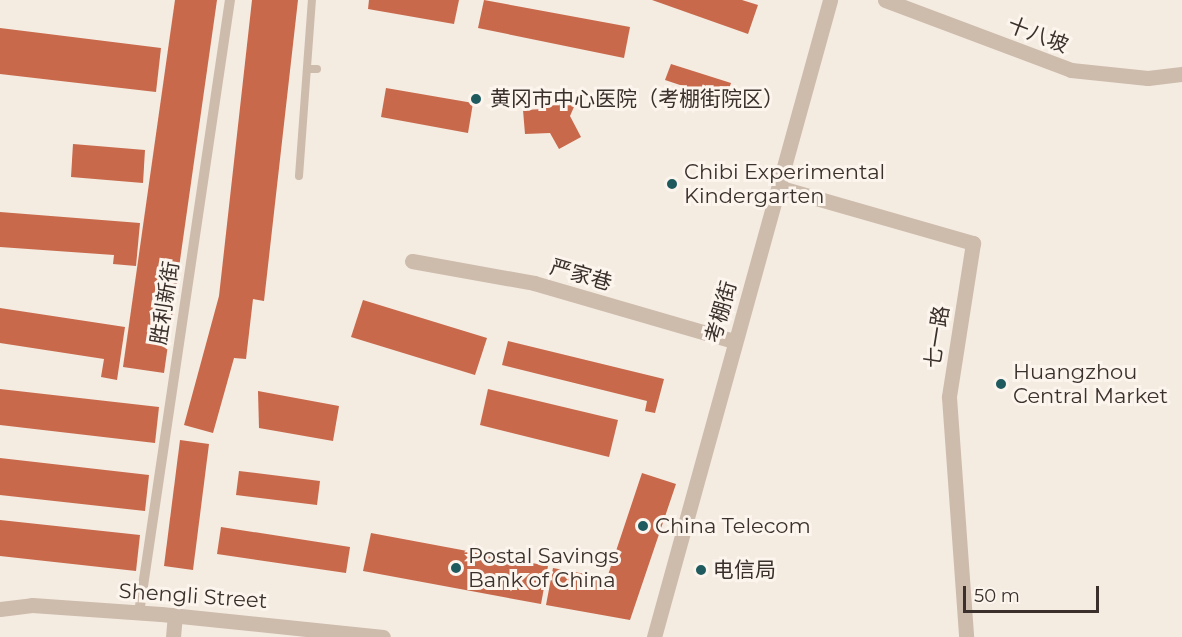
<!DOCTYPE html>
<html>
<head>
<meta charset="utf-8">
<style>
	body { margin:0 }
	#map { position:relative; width:1182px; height:637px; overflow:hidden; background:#f4ebe1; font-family:Montserrat,"Noto Sans SC",sans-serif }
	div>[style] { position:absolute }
	.building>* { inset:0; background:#c8694b }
	.service>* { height:8px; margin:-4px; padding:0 4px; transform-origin:4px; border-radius:4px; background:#cdbbac }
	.pedestrian>* { height:10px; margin:-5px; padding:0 5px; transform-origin:5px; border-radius:5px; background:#cdbbac }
	.minor>* { height:15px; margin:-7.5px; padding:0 7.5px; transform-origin:7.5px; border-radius:7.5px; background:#cdbbac }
	.tertiary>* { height:15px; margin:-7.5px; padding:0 7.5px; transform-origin:7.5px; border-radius:7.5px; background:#cdbbac }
	.dots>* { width:16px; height:16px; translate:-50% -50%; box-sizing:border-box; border:3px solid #fbf5ee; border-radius:50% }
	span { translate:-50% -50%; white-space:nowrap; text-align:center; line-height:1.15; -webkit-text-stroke:6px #fbf5ee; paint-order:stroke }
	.street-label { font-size:21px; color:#3b302b }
	.poi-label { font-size:21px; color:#3b302b }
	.left { translate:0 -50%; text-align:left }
	.scale { position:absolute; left:963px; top:586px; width:136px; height:27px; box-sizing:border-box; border:3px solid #3b302b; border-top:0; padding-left:8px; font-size:18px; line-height:21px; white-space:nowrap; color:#3b302b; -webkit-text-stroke:4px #fbf5ee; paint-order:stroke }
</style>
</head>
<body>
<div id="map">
	<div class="building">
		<i style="clip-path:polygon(175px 0,217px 0,164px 373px,123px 367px)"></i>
		<i style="clip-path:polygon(252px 0,298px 0,264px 301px,253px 299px,246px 359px,234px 358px,213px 433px,184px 425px,219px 296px)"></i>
		<i style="clip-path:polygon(369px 0,459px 0,454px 24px,368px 9px)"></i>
		<i style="clip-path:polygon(484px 0,630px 27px,624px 58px,478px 28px)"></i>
		<i style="clip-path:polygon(652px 0,742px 0,758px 5px,748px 34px)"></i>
		<i style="clip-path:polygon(0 28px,161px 48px,156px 92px,0 74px)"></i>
		<i style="clip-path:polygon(671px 64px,731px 83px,725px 100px,665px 80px)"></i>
		<i style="clip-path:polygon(386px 88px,473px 103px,468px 133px,381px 117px)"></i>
		<i style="clip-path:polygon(554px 89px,577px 100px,570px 116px,581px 137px,559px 149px,550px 133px,525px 134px,523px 110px,545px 109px)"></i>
		<i style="clip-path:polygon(73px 144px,145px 150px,143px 183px,71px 177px)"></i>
		<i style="clip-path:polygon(0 212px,140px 223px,136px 266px,113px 264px,114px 255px,0 247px)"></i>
		<i style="clip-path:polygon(363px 300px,487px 338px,475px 375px,351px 337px)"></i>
		<i style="clip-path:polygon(0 308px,125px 327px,117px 380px,101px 377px,104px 359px,0 343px)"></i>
		<i style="clip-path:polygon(508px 341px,664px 379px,655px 413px,645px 411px,647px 401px,502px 365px)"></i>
		<i style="clip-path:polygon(0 389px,159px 407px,155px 443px,0 425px)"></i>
		<i style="clip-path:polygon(488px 389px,618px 420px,609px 457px,480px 425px)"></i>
		<i style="clip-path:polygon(258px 391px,339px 406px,333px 441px,259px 428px)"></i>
		<i style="clip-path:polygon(180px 440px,209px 444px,193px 570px,164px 566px)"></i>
		<i style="clip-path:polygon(0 458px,149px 475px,145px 511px,0 495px)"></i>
		<i style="clip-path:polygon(239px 471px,320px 481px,317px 505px,236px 495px)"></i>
		<i style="clip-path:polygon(642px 473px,676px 484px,630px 620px,546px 605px,553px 568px,607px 578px)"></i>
		<i style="clip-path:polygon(0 520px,140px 535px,136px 571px,0 556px)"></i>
		<i style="clip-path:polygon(221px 527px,350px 547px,346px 573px,217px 554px)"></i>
		<i style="clip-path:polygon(371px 533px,548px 566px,541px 604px,363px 571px)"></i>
	</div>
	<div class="service">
		<i style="left:307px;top:69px;width:10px"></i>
		<i style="left:299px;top:176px;width:176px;rotate:-85.8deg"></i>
	</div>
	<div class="pedestrian">
		<i style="left:139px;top:613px;width:620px;rotate:-81.56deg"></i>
	</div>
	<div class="minor">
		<i style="left:885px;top:0;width:199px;rotate:20.6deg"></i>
		<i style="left:1071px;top:70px;width:77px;rotate:5.9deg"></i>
		<i style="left:1148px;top:78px;width:34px;rotate:-7deg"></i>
		<i style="left:781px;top:188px;width:200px;rotate:16deg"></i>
		<i style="left:973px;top:243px;width:156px;rotate:98.9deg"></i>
		<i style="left:949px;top:397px;width:241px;rotate:85.9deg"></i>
		<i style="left:412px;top:261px;width:124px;rotate:10.2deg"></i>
		<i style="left:534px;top:283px;width:208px;rotate:16.2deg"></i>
		<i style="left:173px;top:637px;width:22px;rotate:-85deg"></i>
	</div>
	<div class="tertiary">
		<i style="left:0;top:609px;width:32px;rotate:-7deg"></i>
		<i style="left:32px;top:605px;width:129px;rotate:4deg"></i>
		<i style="left:161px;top:614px;width:223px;rotate:5.9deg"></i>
		<i style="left:654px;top:637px;width:661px;rotate:-74.55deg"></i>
	</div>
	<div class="dots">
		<i style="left:476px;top:99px;background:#1f5a5e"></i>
		<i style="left:672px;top:184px;background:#1f5a5e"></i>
		<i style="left:1001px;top:384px;background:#1f5a5e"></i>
		<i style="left:643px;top:526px;background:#1f5a5e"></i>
		<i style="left:456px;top:568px;background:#1f5a5e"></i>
		<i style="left:701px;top:570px;background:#1f5a5e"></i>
	</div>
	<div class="street-label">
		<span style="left:1038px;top:35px;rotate:21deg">十八坡</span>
		<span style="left:581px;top:275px;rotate:16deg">严家巷</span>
		<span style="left:165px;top:303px;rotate:-81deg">胜利新街</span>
		<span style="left:721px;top:312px;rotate:-74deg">考棚街</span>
		<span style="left:937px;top:337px;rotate:-81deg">七一路</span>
		<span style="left:193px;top:596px;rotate:4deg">Shengli Street</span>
	</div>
	<div class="poi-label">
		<span class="left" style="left:490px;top:99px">黄冈市中心医院（考棚街院区）</span>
		<span class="left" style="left:684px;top:184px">Chibi Experimental<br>Kindergarten</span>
		<span class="left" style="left:1013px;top:384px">Huangzhou<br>Central Market</span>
		<span class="left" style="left:655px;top:526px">China Telecom</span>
		<span class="left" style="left:468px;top:568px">Postal Savings<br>Bank of China</span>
		<span class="left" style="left:713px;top:570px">电信局</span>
	</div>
	<div class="scale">50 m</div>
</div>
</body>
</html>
